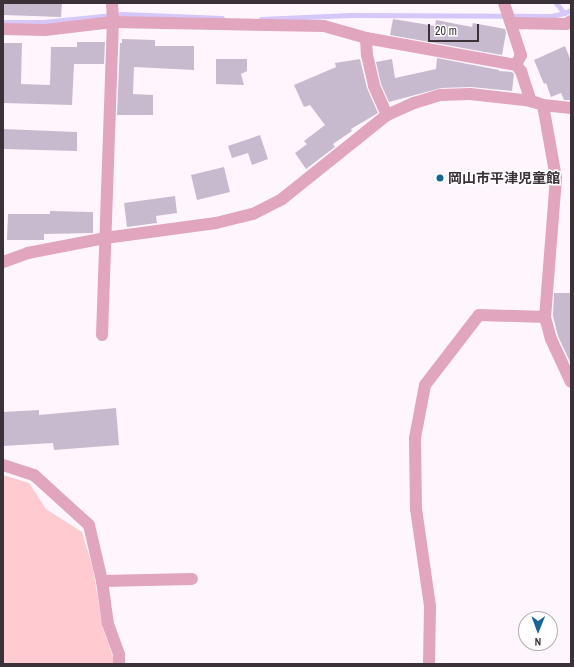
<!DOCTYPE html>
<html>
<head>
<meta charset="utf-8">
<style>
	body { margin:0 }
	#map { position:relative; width:574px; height:667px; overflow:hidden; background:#fff6fd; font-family:"Archivo Narrow","Noto Sans JP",sans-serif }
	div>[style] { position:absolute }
	.green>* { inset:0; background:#ffcbd1 }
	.stream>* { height:5px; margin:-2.5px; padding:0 2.5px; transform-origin:2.5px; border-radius:2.5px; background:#d5c8f8 }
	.building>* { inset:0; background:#c8bace }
	.minor>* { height:12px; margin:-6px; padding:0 6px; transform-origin:6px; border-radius:6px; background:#e1a5be }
	.dots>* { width:11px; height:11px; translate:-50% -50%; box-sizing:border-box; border:2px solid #fff; border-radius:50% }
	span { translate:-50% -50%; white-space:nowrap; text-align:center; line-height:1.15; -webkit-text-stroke:3px #fff; paint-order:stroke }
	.poi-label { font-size:14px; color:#3b3239; font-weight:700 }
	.left { translate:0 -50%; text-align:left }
	.frame { position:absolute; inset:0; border:4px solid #3b3239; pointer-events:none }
	.north { position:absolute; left:518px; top:611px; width:40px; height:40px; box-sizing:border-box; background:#fff; border:1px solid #b1adb0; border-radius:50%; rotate:181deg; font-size:11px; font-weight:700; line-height:16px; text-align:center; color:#3b3239 }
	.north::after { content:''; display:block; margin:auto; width:14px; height:18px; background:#156597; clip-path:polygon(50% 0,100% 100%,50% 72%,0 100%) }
	.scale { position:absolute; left:428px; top:24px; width:51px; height:18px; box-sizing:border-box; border:2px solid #3b3239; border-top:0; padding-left:5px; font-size:12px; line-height:14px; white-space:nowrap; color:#3b3239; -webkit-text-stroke:3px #fff; paint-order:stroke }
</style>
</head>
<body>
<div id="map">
	<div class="green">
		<i style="clip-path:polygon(3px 475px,29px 483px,46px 509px,82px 532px,93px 569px,103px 629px,113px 657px,113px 664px,3px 664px)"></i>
	</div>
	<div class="stream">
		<i style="left:556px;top:3px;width:13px;rotate:51deg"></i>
		<i style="left:564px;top:13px;width:8px;rotate:-23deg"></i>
		<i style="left:261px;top:19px;width:89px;rotate:-2.6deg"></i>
		<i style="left:350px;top:15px;width:201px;rotate:0.3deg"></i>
		<i style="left:551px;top:16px;width:13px;rotate:-13deg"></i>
		<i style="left:3px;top:22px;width:40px"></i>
		<i style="left:43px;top:22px;width:80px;rotate:-5.7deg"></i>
		<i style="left:123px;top:14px;width:99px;rotate:2.3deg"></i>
	</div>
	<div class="building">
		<i style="clip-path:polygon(3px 3px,62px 3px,61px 17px,3px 15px)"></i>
		<i style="clip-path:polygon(393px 19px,435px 26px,436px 20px,472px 27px,473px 23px,505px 29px,506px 33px,502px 55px,390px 35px)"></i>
		<i style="clip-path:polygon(122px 39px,155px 40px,155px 46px,194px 46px,194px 70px,134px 67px,133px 94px,153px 95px,153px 115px,117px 115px,120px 43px,122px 43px)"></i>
		<i style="clip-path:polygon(77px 42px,105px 42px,104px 64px,74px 64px,72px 105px,3px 103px,3px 43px,22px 43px,21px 84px,50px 85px,51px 47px,77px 47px)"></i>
		<i style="clip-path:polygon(565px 46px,571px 61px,571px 100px,564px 100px,561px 93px,551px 97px,546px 83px,544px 84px,534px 60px)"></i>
		<i style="clip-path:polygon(437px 58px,499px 70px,499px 71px,512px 72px,514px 74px,512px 91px,471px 87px,441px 88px,389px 102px,381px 84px,376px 62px,392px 59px,395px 78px,436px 69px)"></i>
		<i style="clip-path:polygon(216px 59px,247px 59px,247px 71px,241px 74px,244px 85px,216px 84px)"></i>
		<i style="clip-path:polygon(360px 59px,367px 88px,378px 113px,351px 129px,352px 131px,333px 144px,335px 147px,306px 169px,295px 153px,307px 144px,304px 141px,325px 125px,310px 105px,304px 107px,294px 85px,336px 67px,335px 63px)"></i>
		<i style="clip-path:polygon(3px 129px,77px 132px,77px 151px,3px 149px)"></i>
		<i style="clip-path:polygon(260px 135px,268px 159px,252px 165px,248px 153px,232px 158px,228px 146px)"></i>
		<i style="clip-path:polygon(224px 167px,230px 192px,197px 200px,191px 175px)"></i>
		<i style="clip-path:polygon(175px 196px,177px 213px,156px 216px,157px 223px,127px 227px,124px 203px)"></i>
		<i style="clip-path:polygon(50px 211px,93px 212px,93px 233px,44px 234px,44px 240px,7px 240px,8px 214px,50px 214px)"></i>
		<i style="clip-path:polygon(554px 293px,571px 293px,571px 364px,558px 336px,553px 316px)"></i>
		<i style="clip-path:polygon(116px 408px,119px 445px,54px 450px,53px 443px,3px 446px,3px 412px,39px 410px,39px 415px)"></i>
	</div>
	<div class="minor">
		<i style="left:504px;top:3px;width:55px;rotate:71.9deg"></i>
		<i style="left:521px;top:55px;width:11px;rotate:117deg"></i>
		<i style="left:511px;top:23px;width:55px;rotate:1deg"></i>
		<i style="left:566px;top:24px;width:6px;rotate:-31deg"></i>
		<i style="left:3px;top:29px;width:42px;rotate:1.4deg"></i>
		<i style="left:45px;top:30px;width:68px;rotate:-6.7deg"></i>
		<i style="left:113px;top:22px;width:211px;rotate:1.1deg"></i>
		<i style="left:324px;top:26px;width:44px;rotate:15.9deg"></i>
		<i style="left:366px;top:38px;width:152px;rotate:10.2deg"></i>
		<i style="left:516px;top:65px;width:8px;rotate:50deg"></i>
		<i style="left:521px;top:71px;width:32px;rotate:72deg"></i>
		<i style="left:366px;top:38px;width:17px;rotate:87deg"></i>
		<i style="left:367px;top:55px;width:32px;rotate:77deg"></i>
		<i style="left:374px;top:86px;width:32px;rotate:66deg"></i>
		<i style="left:543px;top:105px;width:74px;rotate:79.9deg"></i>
		<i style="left:556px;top:178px;width:139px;rotate:94.5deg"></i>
		<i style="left:545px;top:317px;width:23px;rotate:75deg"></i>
		<i style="left:551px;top:339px;width:47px;rotate:65.1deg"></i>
		<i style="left:3px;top:262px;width:27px;rotate:-20deg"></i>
		<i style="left:28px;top:253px;width:78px;rotate:-11deg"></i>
		<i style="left:105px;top:238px;width:112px;rotate:-7.7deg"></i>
		<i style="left:216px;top:223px;width:38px;rotate:-14deg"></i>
		<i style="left:253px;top:214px;width:33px;rotate:-27deg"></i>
		<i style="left:282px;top:199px;width:134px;rotate:-38.7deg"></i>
		<i style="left:387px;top:115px;width:30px;rotate:-24deg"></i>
		<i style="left:414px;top:103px;width:28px;rotate:-17deg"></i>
		<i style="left:441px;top:95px;width:29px;rotate:-2deg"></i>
		<i style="left:470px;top:94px;width:61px;rotate:6.5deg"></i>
		<i style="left:531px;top:101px;width:13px;rotate:18deg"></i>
		<i style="left:543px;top:105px;width:28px;rotate:6deg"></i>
		<i style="left:102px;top:335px;width:313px;rotate:-88deg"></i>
		<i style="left:113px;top:22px;width:19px;rotate:-93deg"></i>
		<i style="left:3px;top:465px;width:33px;rotate:18deg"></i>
		<i style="left:34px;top:475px;width:74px;rotate:42.3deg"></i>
		<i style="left:89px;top:525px;width:57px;rotate:76.9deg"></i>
		<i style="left:102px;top:581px;width:43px;rotate:82.1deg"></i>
		<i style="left:108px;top:624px;width:33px;rotate:70deg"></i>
		<i style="left:119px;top:655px;width:9px;rotate:90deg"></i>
		<i style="left:102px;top:581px;width:90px;rotate:-1.3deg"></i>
		<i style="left:429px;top:664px;width:58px;rotate:-89deg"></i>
		<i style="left:430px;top:606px;width:98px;rotate:-98.2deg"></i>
		<i style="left:416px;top:509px;width:71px;rotate:-90.8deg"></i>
		<i style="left:415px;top:438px;width:54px;rotate:-79.3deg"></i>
		<i style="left:425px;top:385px;width:88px;rotate:-52.4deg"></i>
		<i style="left:479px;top:315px;width:66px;rotate:1.7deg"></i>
	</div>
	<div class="dots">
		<i style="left:440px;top:178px;background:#156597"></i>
	</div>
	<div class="poi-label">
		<span class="left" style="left:448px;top:178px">岡山市平津児童館</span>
	</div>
	<div class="frame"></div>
	<div class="north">N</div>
	<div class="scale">20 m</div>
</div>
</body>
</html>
